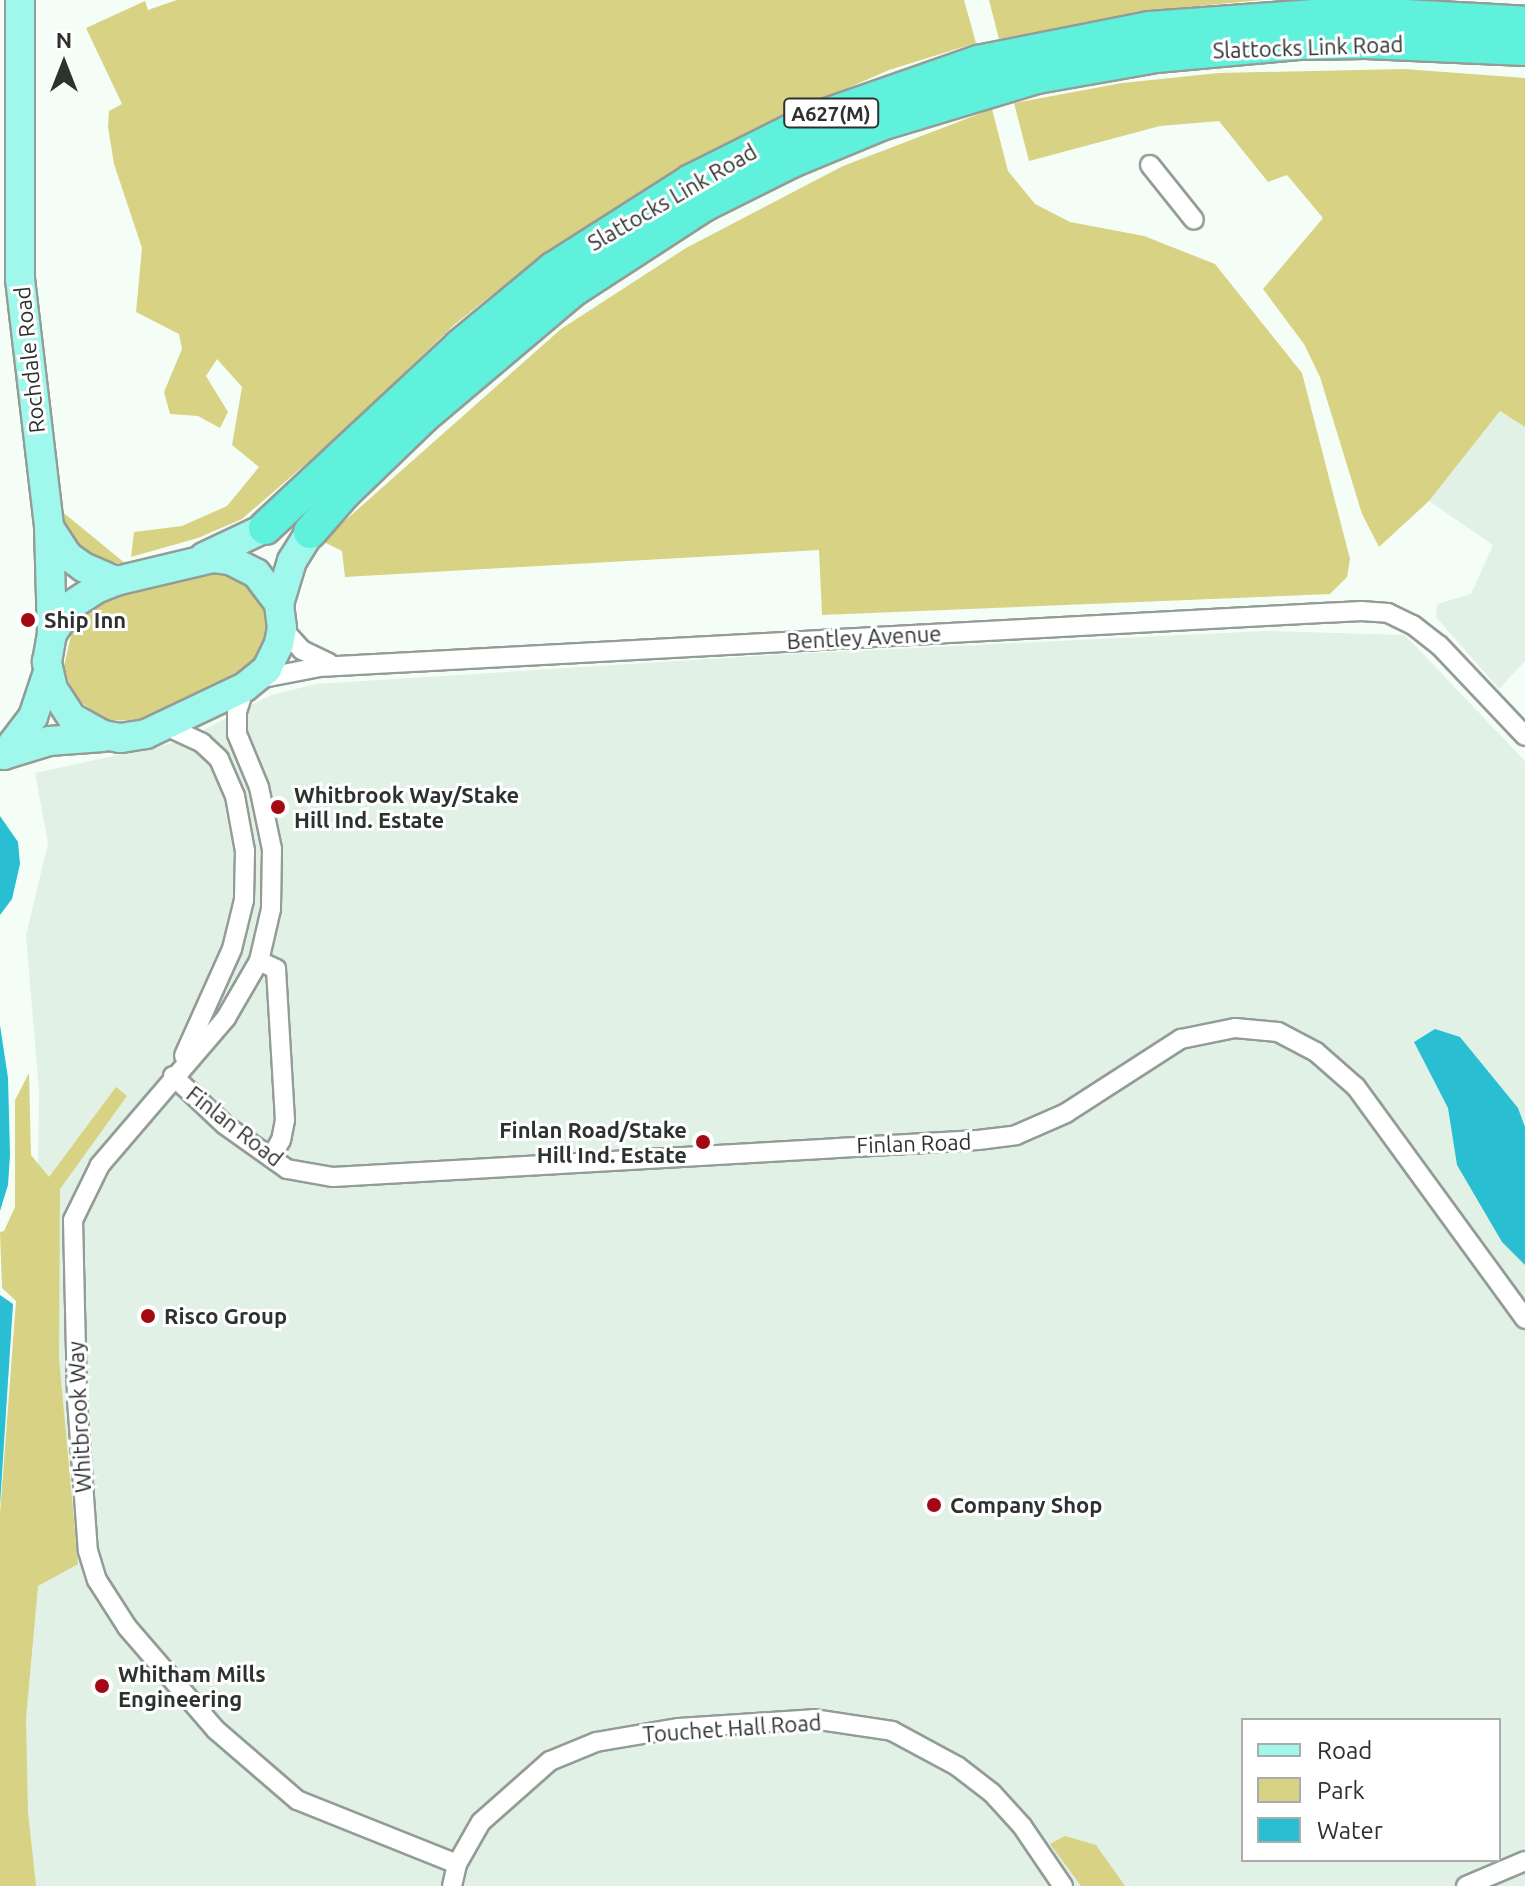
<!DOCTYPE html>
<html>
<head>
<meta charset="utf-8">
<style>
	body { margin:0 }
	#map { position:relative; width:1525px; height:1886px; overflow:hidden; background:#f4fef7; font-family:Ubuntu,sans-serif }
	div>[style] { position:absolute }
	.built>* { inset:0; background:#e1f1e6 }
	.green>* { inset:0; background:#d8d284 }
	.water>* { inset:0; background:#29bed2 }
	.roads { filter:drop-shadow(2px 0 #939c96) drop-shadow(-2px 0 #939c96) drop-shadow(0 2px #939c96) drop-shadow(0 -2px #939c96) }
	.street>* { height:18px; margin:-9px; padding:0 9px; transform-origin:9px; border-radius:9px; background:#fff }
	.primary>* { height:28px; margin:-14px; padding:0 14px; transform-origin:14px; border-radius:14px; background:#a0f7eb }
	.highway>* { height:32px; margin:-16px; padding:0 16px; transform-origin:16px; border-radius:16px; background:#60f1dd }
	.dots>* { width:22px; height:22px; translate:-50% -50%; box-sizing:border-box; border:4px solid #fff; border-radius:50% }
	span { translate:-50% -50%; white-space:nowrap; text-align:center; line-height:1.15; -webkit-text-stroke:6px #fff; paint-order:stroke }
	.shield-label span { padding:2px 6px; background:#fff; border:2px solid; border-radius:6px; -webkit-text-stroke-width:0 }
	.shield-label { font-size:20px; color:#2d312f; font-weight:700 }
	.street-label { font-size:22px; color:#2d312f }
	.poi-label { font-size:22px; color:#2d312f; font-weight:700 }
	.left { translate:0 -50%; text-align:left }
	.right { translate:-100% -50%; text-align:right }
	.legend { position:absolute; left:1241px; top:1718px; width:260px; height:144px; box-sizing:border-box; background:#fff; border:2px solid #abadac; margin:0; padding:10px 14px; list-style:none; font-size:24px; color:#2d312f }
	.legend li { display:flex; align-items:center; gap:16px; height:40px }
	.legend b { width:40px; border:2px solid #abadac }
	.north { position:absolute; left:24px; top:24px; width:80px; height:80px; -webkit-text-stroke:6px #fff; paint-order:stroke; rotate:0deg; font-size:22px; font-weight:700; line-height:32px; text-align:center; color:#2d312f }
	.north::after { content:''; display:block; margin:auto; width:28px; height:36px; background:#2d312f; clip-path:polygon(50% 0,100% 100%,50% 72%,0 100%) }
</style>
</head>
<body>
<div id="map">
	<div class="built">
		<i style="clip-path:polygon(1500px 411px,1525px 427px,1525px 661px,1499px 689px,1436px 617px,1437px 604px,1471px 594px,1493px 545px,1429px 501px)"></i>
		<i style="clip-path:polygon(evenodd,1266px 631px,1405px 635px,1525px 761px,1525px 1886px,9px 1886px,34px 1531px,39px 1091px,26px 936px,48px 843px,35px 773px,182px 741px,271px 695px,316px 684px,771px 655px,1266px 631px,1243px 1720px,1499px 1720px,1499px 1860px,1243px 1860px,1243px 1720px)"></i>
	</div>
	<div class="green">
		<i style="clip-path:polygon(177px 0,964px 0,976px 43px,889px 70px,761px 126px,666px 175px,518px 274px,454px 325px,338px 436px,242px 519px,198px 538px,131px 557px,134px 532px,182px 526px,227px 506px,259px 467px,232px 445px,242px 387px,217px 359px,206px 376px,228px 412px,220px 428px,198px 416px,170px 414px,164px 392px,182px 349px,179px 334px,136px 312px,142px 248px,114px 164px,108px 127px,109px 111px,122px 104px,86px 28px,145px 1px,148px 10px)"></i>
		<i style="clip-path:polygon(989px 0,1262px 0,1156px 10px,999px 39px)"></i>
		<i style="clip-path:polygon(1404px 69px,1525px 78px,1525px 427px,1500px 411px,1429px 501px,1379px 547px,1362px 514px,1320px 377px,1304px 344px,1263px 289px,1323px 218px,1287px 175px,1268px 182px,1219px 121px,1160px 126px,1029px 161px,1014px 103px,1122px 83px,1219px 73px)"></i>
		<i style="clip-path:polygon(992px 109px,1008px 171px,1035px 204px,1070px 222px,1144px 236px,1215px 264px,1302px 373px,1350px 559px,1347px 577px,1330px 594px,822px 615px,819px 550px,345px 577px,342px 551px,322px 541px,561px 329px,686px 248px,843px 166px)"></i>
		<i style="clip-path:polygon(59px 509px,126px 564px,97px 560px,79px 548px,61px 520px)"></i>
		<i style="clip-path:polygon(224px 570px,246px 578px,265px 599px,270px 621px,266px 649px,246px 671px,144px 721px,106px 720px,79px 701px,63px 670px,72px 631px,94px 604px,195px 574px)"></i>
		<i style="clip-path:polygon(29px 1073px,31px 1155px,49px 1177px,116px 1087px,127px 1096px,60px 1189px,59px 1358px,78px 1564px,38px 1586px,26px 1718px,28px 1812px,36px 1886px,0 1886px,0 1513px,16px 1301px,2px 1288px,0 1232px,4px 1231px,15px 1207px,15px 1100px)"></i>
		<i style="clip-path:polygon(1065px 1836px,1096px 1845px,1125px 1886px,1081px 1886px,1050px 1844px)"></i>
	</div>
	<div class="water">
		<i style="clip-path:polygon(0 816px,18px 842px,20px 864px,12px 899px,0 915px)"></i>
		<i style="clip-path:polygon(0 1025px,8px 1078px,10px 1155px,8px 1185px,0 1211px)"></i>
		<i style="clip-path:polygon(1435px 1029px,1460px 1037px,1518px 1108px,1525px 1127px,1525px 1265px,1502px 1242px,1457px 1165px,1448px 1108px,1414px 1042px)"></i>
		<i style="clip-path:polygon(0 1295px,13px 1304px,0 1505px)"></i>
	</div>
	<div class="roads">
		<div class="street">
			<i style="left:1150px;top:165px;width:70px;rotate:51.3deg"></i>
			<i style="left:282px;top:628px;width:30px;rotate:48deg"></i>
			<i style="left:302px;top:650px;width:30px;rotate:26deg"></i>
			<i style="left:258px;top:679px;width:62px;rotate:-11.1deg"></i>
			<i style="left:319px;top:667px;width:1044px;rotate:-3.08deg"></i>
			<i style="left:1361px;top:611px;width:27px;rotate:4deg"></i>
			<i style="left:1388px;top:613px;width:28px;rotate:26deg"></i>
			<i style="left:1413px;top:625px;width:33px;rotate:38deg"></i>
			<i style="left:1439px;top:645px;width:125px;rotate:46.6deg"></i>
			<i style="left:245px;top:687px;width:26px;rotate:108deg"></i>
			<i style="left:237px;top:712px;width:22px;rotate:90deg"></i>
			<i style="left:237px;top:734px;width:57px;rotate:67.5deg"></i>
			<i style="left:259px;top:787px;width:63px;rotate:78.2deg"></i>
			<i style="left:272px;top:849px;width:60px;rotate:91deg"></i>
			<i style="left:271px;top:909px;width:53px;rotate:103deg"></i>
			<i style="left:259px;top:961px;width:66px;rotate:120.1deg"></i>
			<i style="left:226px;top:1018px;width:194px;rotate:130.6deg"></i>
			<i style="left:100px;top:1165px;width:61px;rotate:116.1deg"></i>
			<i style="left:73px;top:1220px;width:179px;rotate:88.7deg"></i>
			<i style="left:77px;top:1399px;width:152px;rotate:85.9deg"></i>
			<i style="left:88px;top:1551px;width:30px;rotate:73deg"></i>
			<i style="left:97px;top:1580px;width:56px;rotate:57.4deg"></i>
			<i style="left:127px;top:1627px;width:136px;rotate:49.2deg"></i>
			<i style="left:216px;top:1730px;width:107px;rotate:40.8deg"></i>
			<i style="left:297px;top:1800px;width:172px;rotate:21.8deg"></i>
			<i style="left:166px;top:726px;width:40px;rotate:25deg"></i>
			<i style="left:202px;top:743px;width:23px;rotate:43deg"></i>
			<i style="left:219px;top:759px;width:40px;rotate:66.6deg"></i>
			<i style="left:235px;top:796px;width:56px;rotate:79.7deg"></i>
			<i style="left:245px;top:851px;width:49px;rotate:91.2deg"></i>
			<i style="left:244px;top:900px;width:50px;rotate:103.8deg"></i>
			<i style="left:232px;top:949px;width:117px;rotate:114.2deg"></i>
			<i style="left:259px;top:961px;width:19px;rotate:25deg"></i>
			<i style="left:276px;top:969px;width:151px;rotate:86.6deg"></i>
			<i style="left:285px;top:1120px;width:20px;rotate:101deg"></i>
			<i style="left:281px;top:1140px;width:20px;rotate:120deg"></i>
			<i style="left:173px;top:1076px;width:71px;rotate:43.3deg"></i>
			<i style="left:225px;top:1125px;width:76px;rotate:35.4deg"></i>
			<i style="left:287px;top:1169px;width:47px;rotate:9.9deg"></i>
			<i style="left:333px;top:1177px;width:646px;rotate:-3.28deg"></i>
			<i style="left:978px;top:1140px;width:38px;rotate:-7deg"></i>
			<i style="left:1016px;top:1135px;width:55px;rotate:-23.7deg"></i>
			<i style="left:1066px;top:1113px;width:137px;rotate:-32.8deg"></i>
			<i style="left:1181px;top:1039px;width:55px;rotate:-11.5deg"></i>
			<i style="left:1235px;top:1028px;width:43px;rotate:5.3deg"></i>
			<i style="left:1278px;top:1032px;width:43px;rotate:27.8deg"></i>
			<i style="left:1316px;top:1052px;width:53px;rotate:41.2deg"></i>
			<i style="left:1356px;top:1087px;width:287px;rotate:53.9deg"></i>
			<i style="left:452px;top:1886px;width:23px;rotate:-77deg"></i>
			<i style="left:457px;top:1864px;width:48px;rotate:-60.3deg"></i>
			<i style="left:481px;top:1822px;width:92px;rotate:-41.5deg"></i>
			<i style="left:550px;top:1761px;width:50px;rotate:-22.4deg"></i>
			<i style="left:596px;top:1742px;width:84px;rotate:-9.6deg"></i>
			<i style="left:679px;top:1728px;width:134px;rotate:-3.8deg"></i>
			<i style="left:813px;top:1719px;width:80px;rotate:8.6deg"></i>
			<i style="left:892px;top:1731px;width:74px;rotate:28.3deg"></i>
			<i style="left:957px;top:1766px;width:44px;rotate:37.6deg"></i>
			<i style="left:992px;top:1793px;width:45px;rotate:47.7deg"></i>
			<i style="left:1022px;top:1826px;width:73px;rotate:55.7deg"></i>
			<i style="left:1466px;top:1886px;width:64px;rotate:-23deg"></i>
		</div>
		<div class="primary">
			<i style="left:20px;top:0;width:279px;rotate:90deg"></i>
			<i style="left:20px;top:279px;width:250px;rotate:83.3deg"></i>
			<i style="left:49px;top:527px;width:107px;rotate:88.4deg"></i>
			<i style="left:49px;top:527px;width:35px;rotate:57deg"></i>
			<i style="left:68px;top:556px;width:19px;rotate:36deg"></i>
			<i style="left:83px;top:567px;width:36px;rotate:23deg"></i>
			<i style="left:204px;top:557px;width:68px;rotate:-25.4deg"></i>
			<i style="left:213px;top:558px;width:17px;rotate:7deg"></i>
			<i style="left:230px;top:560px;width:29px;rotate:27deg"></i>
			<i style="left:256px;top:573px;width:39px;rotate:53deg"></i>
			<i style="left:279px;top:604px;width:24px;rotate:83deg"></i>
			<i style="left:282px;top:628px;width:16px;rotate:101deg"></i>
			<i style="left:279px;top:644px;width:28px;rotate:116deg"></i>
			<i style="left:267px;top:669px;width:28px;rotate:141deg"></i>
			<i style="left:245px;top:687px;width:110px;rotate:154.6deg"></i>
			<i style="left:146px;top:734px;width:26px;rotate:171deg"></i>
			<i style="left:120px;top:738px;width:17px;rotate:-170deg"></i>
			<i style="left:103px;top:735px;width:35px;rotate:-151deg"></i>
			<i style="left:72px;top:718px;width:35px;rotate:-123deg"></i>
			<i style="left:53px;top:689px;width:28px;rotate:-103deg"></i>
			<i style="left:47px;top:662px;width:28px;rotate:-80deg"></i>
			<i style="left:52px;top:634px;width:33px;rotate:-57deg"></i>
			<i style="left:70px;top:606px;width:31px;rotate:-33deg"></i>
			<i style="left:96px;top:589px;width:22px;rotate:-22deg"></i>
			<i style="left:116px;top:581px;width:100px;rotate:-13.3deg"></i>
			<i style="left:279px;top:604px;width:45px;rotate:-73.2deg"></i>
			<i style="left:292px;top:561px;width:34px;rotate:-58deg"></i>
			<i style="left:4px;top:755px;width:47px;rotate:-17.3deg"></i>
			<i style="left:49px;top:741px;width:54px;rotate:-4.2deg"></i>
			<i style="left:4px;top:755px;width:48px;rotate:-52.7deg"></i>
			<i style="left:33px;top:717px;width:47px;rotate:-71.6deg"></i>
		</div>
		<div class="highway">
			<i style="left:265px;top:528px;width:267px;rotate:-43deg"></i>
			<i style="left:460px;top:346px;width:121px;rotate:-39.6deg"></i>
			<i style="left:553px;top:269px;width:164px;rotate:-32.5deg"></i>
			<i style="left:691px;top:181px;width:139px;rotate:-26.6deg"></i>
			<i style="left:815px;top:119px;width:173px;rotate:-19.3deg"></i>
			<i style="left:978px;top:62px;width:175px;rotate:-11.2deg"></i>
			<i style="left:1150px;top:28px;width:205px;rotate:-4.2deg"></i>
			<i style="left:1354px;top:13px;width:171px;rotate:3.3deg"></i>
			<i style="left:310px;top:532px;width:52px;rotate:-48.9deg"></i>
			<i style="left:344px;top:493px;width:111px;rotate:-43.9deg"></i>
			<i style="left:424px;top:416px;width:195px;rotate:-40.2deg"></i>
			<i style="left:573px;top:290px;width:156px;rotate:-33deg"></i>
			<i style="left:704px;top:205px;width:98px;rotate:-26.6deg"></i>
			<i style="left:792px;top:161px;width:96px;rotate:-22.6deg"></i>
			<i style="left:881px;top:124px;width:163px;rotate:-16.8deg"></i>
			<i style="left:1037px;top:77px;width:121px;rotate:-10deg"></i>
			<i style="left:1156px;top:56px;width:143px;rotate:-5.2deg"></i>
			<i style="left:1298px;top:43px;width:68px;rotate:-0.8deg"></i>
			<i style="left:1366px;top:42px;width:159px;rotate:2.5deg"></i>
		</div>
	</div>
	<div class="dots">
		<i style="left:28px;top:620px;background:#a30814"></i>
		<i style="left:278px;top:807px;background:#a30814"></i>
		<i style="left:703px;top:1142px;background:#a30814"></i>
		<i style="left:148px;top:1316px;background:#a30814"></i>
		<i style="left:934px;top:1505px;background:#a30814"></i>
		<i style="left:102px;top:1686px;background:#a30814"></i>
	</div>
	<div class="shield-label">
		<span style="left:831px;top:113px">A627(M)</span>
	</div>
	<div class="street-label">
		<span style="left:1308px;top:47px;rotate:-2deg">Slattocks Link Road</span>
		<span style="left:672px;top:197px;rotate:-30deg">Slattocks Link Road</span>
		<span style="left:29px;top:360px;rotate:-96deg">Rochdale Road</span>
		<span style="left:864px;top:637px;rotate:-3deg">Bentley Avenue</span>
		<span style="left:235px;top:1126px;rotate:38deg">Finlan Road</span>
		<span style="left:914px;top:1143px;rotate:-2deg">Finlan Road</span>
		<span style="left:79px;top:1417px;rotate:-93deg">Whitbrook Way</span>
		<span style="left:732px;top:1728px;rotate:-4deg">Touchet Hall Road</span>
	</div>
	<div class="poi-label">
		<span class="left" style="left:44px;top:620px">Ship Inn</span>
		<span class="left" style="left:294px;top:807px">Whitbrook Way/Stake<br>Hill Ind. Estate</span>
		<span class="right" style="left:687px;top:1142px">Finlan Road/Stake<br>Hill Ind. Estate</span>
		<span class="left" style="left:164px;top:1316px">Risco Group</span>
		<span class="left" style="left:950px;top:1505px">Company Shop</span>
		<span class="left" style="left:118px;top:1686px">Whitham Mills<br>Engineering</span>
	</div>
	<ul class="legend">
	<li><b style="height:10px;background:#a0f7eb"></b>Road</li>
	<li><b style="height:22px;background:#d8d284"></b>Park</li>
	<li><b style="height:22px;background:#29bed2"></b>Water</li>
	</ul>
	<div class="north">N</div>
</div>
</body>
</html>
